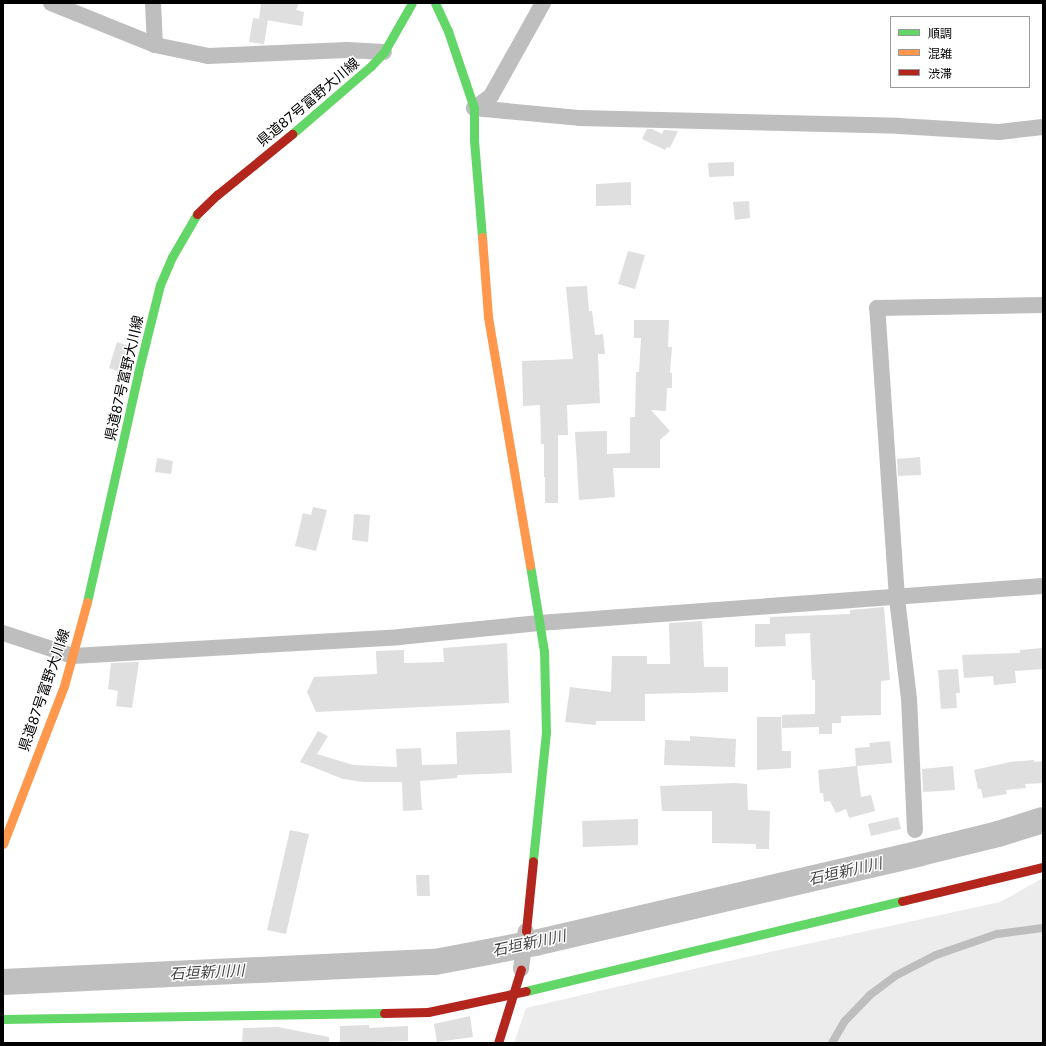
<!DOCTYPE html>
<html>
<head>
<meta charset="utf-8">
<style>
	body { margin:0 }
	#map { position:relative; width:1046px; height:1046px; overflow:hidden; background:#fff; font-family:Lato,"Noto Sans JP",sans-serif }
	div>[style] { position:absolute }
	.green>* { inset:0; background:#ececec }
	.river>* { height:26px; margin:-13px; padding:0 13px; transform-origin:13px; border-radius:13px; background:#bfbfbf }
	.building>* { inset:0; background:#dfdfdf }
	.lane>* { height:8px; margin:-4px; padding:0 4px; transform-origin:4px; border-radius:4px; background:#bebebe }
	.street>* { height:16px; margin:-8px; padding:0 8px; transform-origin:8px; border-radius:8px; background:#bebebe }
	.fast>* { height:9px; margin:-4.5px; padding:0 4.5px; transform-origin:4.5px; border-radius:4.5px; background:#63d668 }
	.slow>* { height:9px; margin:-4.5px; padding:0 4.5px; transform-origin:4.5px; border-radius:4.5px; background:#ff974d }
	.jam>* { height:9px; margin:-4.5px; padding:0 4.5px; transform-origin:4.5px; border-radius:4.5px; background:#b3261e }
	span { translate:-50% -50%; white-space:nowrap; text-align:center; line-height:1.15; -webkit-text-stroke:3px #fff; paint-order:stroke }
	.street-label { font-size:14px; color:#000 }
	.water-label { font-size:15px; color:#444; font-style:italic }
	.frame { position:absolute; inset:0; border:4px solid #000; pointer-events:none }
	.legend { position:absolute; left:890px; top:16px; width:140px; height:72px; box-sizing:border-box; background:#fff; border:1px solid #999; margin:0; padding:5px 7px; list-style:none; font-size:12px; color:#000 }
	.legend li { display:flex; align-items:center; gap:8px; height:20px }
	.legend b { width:20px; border:1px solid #999 }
</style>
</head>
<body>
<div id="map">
	<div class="green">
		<i style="clip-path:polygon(1043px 878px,1043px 1043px,514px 1043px,526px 1008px,715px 964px,1000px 902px)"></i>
	</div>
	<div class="river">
		<i style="left:3px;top:982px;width:432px;rotate:-2.7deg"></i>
		<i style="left:435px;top:962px;width:102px;rotate:-10.8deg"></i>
		<i style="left:535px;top:943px;width:396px;rotate:-13.1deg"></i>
		<i style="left:921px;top:853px;width:79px;rotate:-13.9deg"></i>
		<i style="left:998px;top:834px;width:47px;rotate:-17.3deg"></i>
	</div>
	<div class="building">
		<i style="clip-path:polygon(261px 3px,299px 3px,296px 10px,304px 12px,302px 26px,259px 19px)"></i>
		<i style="clip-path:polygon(253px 18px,268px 20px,264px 44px,249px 42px)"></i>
		<i style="clip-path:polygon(647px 129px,652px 129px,662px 134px,664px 130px,678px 131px,670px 148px,667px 147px,665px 150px,642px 139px)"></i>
		<i style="clip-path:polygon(734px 162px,734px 176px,709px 177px,708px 163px)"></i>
		<i style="clip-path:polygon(631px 182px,631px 205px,596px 206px,596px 184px)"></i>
		<i style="clip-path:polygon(749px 201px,750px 218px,735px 220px,733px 202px)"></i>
		<i style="clip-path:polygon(628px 251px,645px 255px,635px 289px,618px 284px)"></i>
		<i style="clip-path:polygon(587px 286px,589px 311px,592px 311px,595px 335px,603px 334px,605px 354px,598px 354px,600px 403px,567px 405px,568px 435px,558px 435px,558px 503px,545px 503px,545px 477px,544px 477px,544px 444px,541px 444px,540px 405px,523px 406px,522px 361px,573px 359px,566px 287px)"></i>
		<i style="clip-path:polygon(634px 320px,669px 320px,668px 347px,672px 347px,670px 373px,672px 373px,672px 388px,667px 388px,666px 411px,651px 410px,670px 431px,660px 440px,660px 468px,613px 468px,615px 497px,579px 500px,575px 432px,607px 431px,607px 454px,630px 453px,630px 419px,631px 417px,635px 417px,636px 372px,639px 372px,641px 338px,634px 338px)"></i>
		<i style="clip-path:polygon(117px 342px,129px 346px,121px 372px,109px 368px)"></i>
		<i style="clip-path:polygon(920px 457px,921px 475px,898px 476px,897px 459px)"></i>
		<i style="clip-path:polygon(157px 458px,173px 461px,171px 474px,155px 472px)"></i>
		<i style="clip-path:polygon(313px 507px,327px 510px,316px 551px,295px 546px,303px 513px,311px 515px)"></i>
		<i style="clip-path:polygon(354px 514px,370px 515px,368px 542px,352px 540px)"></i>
		<i style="clip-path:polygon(884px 607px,890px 680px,881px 681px,881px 715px,841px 716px,841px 723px,832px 723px,832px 734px,819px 734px,819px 727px,782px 728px,782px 715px,815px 714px,815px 680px,812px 680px,810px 633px,785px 634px,786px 646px,755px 647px,755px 624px,770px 624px,770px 617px,850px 614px,850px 610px)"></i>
		<i style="clip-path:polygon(702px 621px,704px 667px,728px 667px,728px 692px,645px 694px,645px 721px,596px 721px,596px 725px,565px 722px,570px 687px,611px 692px,612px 656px,647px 656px,647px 664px,670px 664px,669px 623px)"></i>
		<i style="clip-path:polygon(507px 643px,509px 703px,316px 712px,307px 692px,314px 677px,377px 674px,376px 651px,404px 650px,404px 663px,444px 662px,443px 648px)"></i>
		<i style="clip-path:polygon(1043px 648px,1043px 669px,1015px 671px,1016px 683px,994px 685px,993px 676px,964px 678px,962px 655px,1020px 653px,1020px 650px)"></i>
		<i style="clip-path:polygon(136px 662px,139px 662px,132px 708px,116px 706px,118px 691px,108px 689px,111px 663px)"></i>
		<i style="clip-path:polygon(958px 669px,960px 693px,956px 693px,957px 708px,941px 709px,938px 670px)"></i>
		<i style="clip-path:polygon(757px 717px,781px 717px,782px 751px,791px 751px,791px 768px,757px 770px)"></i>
		<i style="clip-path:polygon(510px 730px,512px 773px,457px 775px,457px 778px,420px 781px,422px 810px,403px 811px,402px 782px,363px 782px,343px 779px,300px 762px,318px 731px,328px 736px,317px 754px,353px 765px,397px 767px,396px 749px,421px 748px,422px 765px,457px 764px,456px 732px)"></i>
		<i style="clip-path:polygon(690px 736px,736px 739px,735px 767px,664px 765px,665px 740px,690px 741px)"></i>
		<i style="clip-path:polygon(890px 741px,892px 763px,857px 766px,861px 797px,871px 795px,875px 811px,849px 818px,846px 809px,836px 813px,830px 801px,824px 802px,823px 793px,820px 793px,818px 770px,856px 766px,855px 748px,870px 747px,869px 743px)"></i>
		<i style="clip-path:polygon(1034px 760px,1034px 762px,1043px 761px,1043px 783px,1025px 784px,1026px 788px,1006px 790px,1007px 794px,983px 798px,981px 789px,978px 789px,974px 770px,1010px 762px)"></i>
		<i style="clip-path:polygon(953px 766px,955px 790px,923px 792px,922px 769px)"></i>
		<i style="clip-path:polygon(735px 783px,747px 784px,748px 810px,770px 811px,769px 849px,756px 849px,756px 844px,712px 843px,712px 811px,662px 811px,660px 786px)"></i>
		<i style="clip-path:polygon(898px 817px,901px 829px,871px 836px,868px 824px)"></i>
		<i style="clip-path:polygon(638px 819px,638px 845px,583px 847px,582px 821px)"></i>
		<i style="clip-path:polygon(290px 830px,309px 834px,286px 934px,267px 930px)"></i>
		<i style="clip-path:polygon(416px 875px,429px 875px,430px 896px,417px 896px)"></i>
		<i style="clip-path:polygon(470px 1016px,473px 1037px,437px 1042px,434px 1024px)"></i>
		<i style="clip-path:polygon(369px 1025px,369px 1028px,408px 1026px,408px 1041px,340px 1043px,340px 1026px)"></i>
		<i style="clip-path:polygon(278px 1027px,329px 1037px,329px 1043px,242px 1043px,243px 1028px)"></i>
	</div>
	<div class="lane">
		<i style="left:832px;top:1043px;width:24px;rotate:-60deg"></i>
		<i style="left:844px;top:1022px;width:37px;rotate:-46deg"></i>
		<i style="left:870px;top:995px;width:31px;rotate:-37deg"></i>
		<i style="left:895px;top:976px;width:46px;rotate:-27.1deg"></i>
		<i style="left:936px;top:955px;width:65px;rotate:-19deg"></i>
		<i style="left:997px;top:934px;width:46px;rotate:-7.4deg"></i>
	</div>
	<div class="street">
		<i style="left:51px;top:3px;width:112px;rotate:22deg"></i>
		<i style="left:155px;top:45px;width:54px;rotate:11.7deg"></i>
		<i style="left:208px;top:56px;width:139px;rotate:-2.5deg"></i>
		<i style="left:347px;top:50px;width:37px;rotate:3deg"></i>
		<i style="left:153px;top:3px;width:42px;rotate:87.3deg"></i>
		<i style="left:474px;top:108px;width:105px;rotate:5.4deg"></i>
		<i style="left:579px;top:118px;width:320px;rotate:1.4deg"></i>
		<i style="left:899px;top:126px;width:100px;rotate:3.4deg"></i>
		<i style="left:999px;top:132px;width:44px;rotate:-6.5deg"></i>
		<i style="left:474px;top:108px;width:21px;rotate:-35deg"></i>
		<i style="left:491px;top:96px;width:107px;rotate:-60.8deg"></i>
		<i style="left:3px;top:633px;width:74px;rotate:18.2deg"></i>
		<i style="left:73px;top:656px;width:327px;rotate:-3.3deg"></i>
		<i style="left:399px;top:637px;width:141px;rotate:-5.7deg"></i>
		<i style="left:539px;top:623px;width:505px;rotate:-4.2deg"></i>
		<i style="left:915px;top:830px;width:131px;rotate:-92.6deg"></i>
		<i style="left:909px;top:699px;width:102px;rotate:-96.8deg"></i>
		<i style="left:897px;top:598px;width:291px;rotate:-93.9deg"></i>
		<i style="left:877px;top:308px;width:166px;rotate:-1deg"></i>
		<i style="left:521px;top:969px;width:38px;rotate:-83deg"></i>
	</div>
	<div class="fast">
		<i style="left:435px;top:3px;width:31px;rotate:65deg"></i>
		<i style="left:448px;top:31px;width:81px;rotate:71.3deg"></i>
		<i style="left:474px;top:108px;width:32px;rotate:90deg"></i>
		<i style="left:474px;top:140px;width:97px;rotate:85.3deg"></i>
		<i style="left:292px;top:134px;width:104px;rotate:-40.7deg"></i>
		<i style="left:371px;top:66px;width:19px;rotate:-47deg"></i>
		<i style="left:384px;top:52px;width:56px;rotate:-60.3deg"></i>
		<i style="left:530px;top:565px;width:87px;rotate:80.8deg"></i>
		<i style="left:544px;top:651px;width:81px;rotate:88.6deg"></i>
		<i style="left:546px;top:732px;width:130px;rotate:95.8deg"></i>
		<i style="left:87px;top:602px;width:235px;rotate:-77.4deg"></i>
		<i style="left:138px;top:373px;width:91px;rotate:-76deg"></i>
		<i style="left:160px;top:285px;width:30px;rotate:-67deg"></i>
		<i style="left:172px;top:257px;width:50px;rotate:-59.8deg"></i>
		<i style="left:526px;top:991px;width:387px;rotate:-13.5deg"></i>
		<i style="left:3px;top:1019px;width:381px;rotate:-0.9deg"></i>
	</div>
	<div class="slow">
		<i style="left:482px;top:237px;width:80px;rotate:85.7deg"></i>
		<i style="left:488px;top:317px;width:252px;rotate:80.4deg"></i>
		<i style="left:3px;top:844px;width:169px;rotate:-68.9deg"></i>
		<i style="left:64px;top:686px;width:87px;rotate:-74.7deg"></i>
	</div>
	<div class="jam">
		<i style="left:197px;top:214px;width:28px;rotate:-44deg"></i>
		<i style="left:217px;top:195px;width:97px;rotate:-39.1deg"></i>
		<i style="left:902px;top:901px;width:145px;rotate:-13.6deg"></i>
		<i style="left:526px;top:931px;width:70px;rotate:-84.3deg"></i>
		<i style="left:384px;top:1013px;width:44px;rotate:-1.3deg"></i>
		<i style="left:428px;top:1012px;width:100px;rotate:-12.1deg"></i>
		<i style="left:498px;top:1043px;width:77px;rotate:-72.7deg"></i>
	</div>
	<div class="street-label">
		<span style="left:308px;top:102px;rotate:-40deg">県道87号富野大川線</span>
		<span style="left:124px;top:378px;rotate:-77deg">県道87号富野大川線</span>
		<span style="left:44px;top:690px;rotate:-71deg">県道87号富野大川線</span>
	</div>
	<div class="water-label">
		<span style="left:845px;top:871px;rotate:-13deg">石垣新川川</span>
		<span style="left:529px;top:943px;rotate:-12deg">石垣新川川</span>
		<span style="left:207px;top:972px;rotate:-3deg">石垣新川川</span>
	</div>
	<div class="frame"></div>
	<ul class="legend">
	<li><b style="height:5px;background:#63d668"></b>順調</li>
	<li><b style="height:5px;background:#ff974d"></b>混雑</li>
	<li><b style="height:5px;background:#b3261e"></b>渋滞</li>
	</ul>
</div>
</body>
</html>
